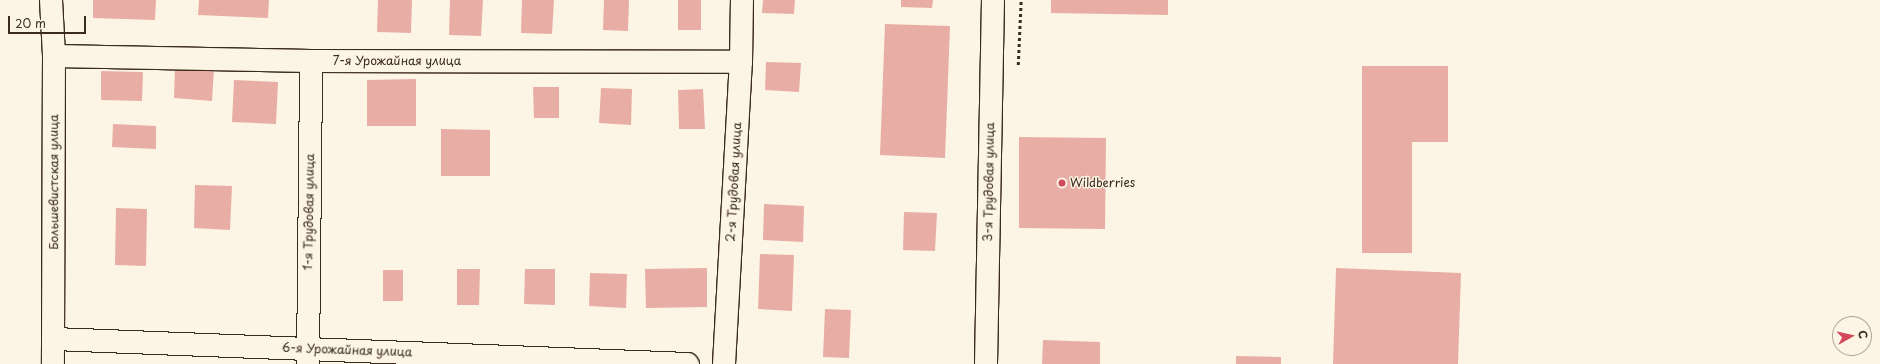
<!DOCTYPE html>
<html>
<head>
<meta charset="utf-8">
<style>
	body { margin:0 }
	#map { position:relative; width:1880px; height:364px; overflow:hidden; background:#fcf5e5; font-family:"Playpen Sans",sans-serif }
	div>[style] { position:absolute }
	.building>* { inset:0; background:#e8aea5 }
	.path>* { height:2.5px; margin-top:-1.25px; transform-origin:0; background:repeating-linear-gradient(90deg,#3b2a1e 0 3px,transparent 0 6px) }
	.roads { filter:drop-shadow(1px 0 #3b2a1e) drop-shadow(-1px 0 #3b2a1e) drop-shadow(0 1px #3b2a1e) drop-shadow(0 -1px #3b2a1e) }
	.minor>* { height:22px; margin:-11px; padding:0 11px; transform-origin:11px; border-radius:11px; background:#fcf5e5 }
	.tertiary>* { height:22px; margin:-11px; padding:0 11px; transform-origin:11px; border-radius:11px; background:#fcf5e5 }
	.dots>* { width:11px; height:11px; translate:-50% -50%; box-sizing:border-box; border:2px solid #fcf5e5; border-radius:50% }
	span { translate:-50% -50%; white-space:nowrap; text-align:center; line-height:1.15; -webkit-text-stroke:3px #fcf5e5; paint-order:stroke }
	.street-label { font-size:12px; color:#3b2a1e }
	.poi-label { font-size:12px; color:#3b2a1e }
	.left { translate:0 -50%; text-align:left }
	.north { position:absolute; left:1832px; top:316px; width:40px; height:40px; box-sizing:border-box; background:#fcf5e5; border:1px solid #afa495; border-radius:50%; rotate:82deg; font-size:11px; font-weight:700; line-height:16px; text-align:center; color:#3b2a1e }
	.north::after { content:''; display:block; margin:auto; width:14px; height:18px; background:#d1495b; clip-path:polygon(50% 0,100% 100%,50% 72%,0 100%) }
	.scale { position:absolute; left:8px; top:16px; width:78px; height:18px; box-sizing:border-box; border:2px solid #3b2a1e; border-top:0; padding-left:5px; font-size:12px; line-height:14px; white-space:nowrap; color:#3b2a1e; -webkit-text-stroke:3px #fcf5e5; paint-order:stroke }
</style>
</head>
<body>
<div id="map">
	<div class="building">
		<i style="clip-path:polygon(93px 0,156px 0,155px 20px,93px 18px)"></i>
		<i style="clip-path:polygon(199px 0,269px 0,268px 18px,198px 15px)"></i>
		<i style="clip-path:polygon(378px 0,412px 0,411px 33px,377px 32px)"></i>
		<i style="clip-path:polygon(450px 0,483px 0,481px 36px,449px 35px)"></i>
		<i style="clip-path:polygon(522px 0,554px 0,552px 34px,521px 33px)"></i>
		<i style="clip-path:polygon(604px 0,629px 0,628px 31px,603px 30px)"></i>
		<i style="clip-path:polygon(678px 0,701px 0,701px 30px,678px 30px)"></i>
		<i style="clip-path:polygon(763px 0,795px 0,794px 14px,762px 13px)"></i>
		<i style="clip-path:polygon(901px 0,933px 0,932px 8px,901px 7px)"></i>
		<i style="clip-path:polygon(1051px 0,1168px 0,1168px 15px,1051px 13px)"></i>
		<i style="clip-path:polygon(885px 24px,950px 26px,945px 158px,880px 155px)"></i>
		<i style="clip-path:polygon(766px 62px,801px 63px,799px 92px,765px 90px)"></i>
		<i style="clip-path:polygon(1362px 66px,1448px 66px,1448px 142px,1412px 142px,1412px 253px,1362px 253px)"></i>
		<i style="clip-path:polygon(175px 67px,214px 69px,212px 101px,174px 98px)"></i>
		<i style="clip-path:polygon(101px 71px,143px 72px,142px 101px,101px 100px)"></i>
		<i style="clip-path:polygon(416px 79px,416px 126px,367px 126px,367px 80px)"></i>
		<i style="clip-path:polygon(234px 80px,278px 82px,276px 124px,232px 122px)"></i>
		<i style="clip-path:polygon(533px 87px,559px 87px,559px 118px,534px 118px)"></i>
		<i style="clip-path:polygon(601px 88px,632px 89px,631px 125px,599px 123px)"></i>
		<i style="clip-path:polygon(703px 89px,705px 129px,679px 129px,678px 90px)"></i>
		<i style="clip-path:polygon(113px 124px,156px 126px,156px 149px,112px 147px)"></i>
		<i style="clip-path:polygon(441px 129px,490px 130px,490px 176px,441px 176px)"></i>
		<i style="clip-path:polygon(1019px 137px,1106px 138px,1105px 229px,1019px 228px)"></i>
		<i style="clip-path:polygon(195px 185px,232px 186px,230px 230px,194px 228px)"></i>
		<i style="clip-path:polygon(764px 204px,804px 206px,803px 242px,763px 240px)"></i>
		<i style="clip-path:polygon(116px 208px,147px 209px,146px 266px,115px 265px)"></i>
		<i style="clip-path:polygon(904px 212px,937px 213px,935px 251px,903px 250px)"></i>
		<i style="clip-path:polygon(760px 254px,794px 255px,792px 311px,758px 309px)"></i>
		<i style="clip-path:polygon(707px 268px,707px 307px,646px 308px,645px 269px)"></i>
		<i style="clip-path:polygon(1336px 268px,1461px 273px,1458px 364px,1333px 364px)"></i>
		<i style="clip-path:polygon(457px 269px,480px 269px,479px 305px,457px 305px)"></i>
		<i style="clip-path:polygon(525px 269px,555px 269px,555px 305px,524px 304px)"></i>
		<i style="clip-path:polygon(383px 270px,403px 270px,403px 301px,383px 301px)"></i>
		<i style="clip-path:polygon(590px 273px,627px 274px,626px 308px,589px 306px)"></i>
		<i style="clip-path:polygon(825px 309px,851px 310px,849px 358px,823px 357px)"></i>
		<i style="clip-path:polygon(1043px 340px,1100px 342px,1100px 364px,1042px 364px)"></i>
		<i style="clip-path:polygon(1236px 356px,1281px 357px,1281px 364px,1236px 364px)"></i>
	</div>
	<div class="path">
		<i style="left:1018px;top:65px;width:65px;rotate:-87.4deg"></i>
	</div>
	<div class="roads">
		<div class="minor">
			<i style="left:51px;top:0;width:56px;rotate:86.9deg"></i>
			<i style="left:54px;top:56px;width:308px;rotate:90.2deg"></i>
			<i style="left:54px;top:56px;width:257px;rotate:1.1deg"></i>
			<i style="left:311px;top:61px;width:430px;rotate:0.1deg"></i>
			<i style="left:54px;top:339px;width:634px;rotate:2.26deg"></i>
			<i style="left:308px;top:363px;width:302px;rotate:-89.4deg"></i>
			<i style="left:724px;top:364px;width:302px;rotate:-86.8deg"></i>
			<i style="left:741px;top:62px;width:62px;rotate:-89.1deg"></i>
		</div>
		<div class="tertiary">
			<i style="left:986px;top:364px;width:364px;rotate:-88.9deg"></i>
		</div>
	</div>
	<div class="dots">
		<i style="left:1062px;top:183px;background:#d1495b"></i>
	</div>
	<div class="street-label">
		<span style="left:397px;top:61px">7-я Урожайная улица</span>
		<span style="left:54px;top:182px;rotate:-90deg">Большевистская улица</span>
		<span style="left:734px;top:182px;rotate:-87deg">2-я Трудовая улица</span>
		<span style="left:989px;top:182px;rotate:-89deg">3-я Трудовая улица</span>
		<span style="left:309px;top:212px;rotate:-89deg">1-я Трудовая улица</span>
		<span style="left:347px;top:350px;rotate:2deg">6-я Урожайная улица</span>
	</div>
	<div class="poi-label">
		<span class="left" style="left:1070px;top:183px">Wildberries</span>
	</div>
	<div class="north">С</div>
	<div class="scale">20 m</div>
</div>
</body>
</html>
